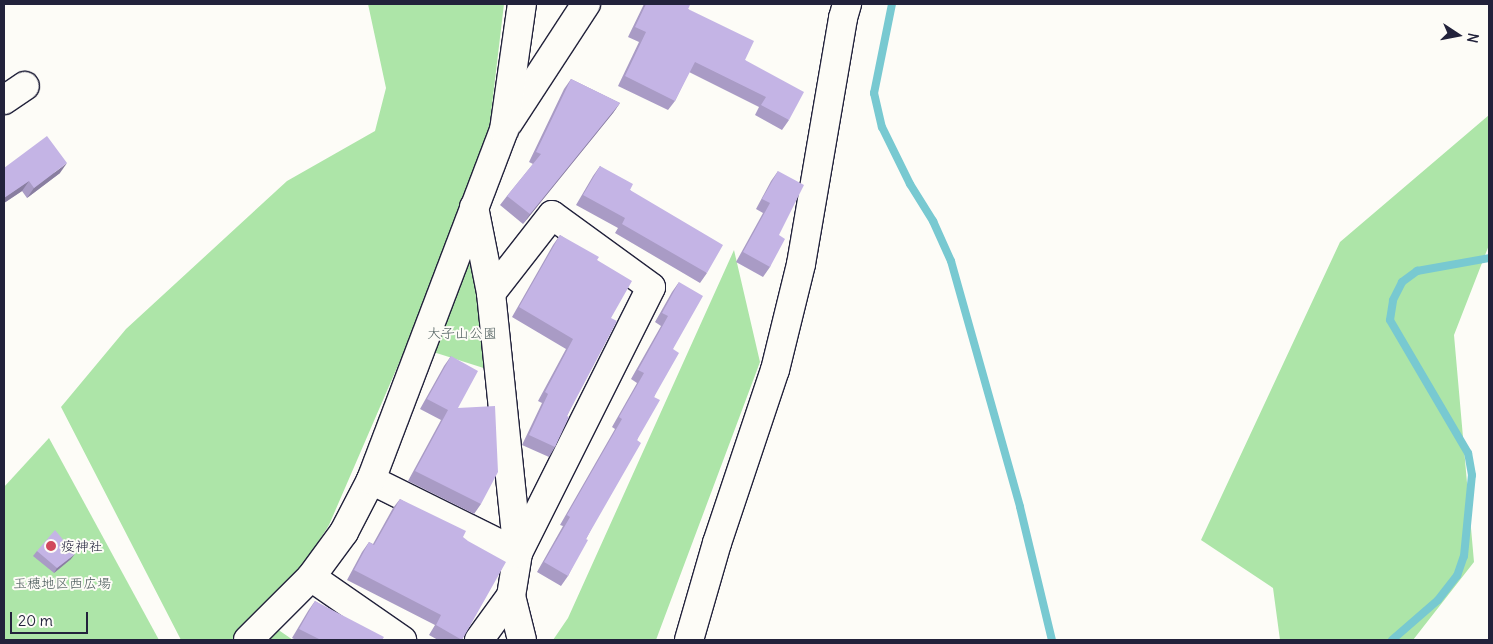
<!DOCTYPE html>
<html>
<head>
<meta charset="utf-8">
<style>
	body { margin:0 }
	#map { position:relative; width:1493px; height:644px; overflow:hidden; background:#fdfcf7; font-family:Delius,"Klee One",sans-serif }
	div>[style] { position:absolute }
	.green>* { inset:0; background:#ade5a8 }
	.stream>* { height:8px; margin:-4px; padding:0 4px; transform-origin:4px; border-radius:4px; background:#78c9d1 }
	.roads { filter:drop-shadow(1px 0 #22223b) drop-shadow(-1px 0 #22223b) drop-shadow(0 1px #22223b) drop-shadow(0 -1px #22223b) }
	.minor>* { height:28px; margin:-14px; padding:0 14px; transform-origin:14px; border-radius:14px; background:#fdfcf7 }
	.wall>* { inset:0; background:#a99bc5 }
	.shaded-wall>* { inset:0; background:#897ea0 }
	.building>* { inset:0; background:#c4b4e5 }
	.dots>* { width:14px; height:14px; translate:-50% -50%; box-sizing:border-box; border:2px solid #fdfcf7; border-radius:50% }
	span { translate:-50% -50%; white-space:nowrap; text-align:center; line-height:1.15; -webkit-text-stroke:4px #fdfcf7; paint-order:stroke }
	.park-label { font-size:14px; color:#4c5c5c }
	.poi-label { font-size:14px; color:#22223b }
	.left { translate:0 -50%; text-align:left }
	.frame { position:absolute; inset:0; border:5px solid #22223b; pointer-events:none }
	.north { position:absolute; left:1433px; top:10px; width:50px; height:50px; -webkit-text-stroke:4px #fdfcf7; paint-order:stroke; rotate:101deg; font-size:14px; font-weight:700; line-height:20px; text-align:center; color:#22223b }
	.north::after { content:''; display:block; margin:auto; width:18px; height:22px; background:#22223b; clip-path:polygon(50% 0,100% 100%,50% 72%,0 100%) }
	.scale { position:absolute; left:10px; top:612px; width:78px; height:22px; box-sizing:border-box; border:2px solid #22223b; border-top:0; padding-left:6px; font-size:15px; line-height:18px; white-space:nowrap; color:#22223b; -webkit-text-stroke:4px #fdfcf7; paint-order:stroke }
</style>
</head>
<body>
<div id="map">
	<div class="green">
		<i style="clip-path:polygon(368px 4px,504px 4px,485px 164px,329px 525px,267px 622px,293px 640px,181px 640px,61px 407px,126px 329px,287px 181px,375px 131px,386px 88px)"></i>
		<i style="clip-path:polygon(1489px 115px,1489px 245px,1454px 335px,1474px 562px,1413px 640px,1280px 640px,1273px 588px,1201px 540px,1340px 242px)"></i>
		<i style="clip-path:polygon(472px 225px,493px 371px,427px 350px)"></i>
		<i style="clip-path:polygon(734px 250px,760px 362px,656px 640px,553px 640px,568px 618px)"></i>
		<i style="clip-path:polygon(49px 438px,159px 640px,4px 640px,4px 487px)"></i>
	</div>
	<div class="stream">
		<i style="left:892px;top:4px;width:91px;rotate:101.4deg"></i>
		<i style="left:874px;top:93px;width:35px;rotate:77deg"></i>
		<i style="left:882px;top:127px;width:64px;rotate:63.8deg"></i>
		<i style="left:910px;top:184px;width:44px;rotate:58.1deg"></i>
		<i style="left:933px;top:221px;width:44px;rotate:65.8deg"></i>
		<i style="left:951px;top:261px;width:255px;rotate:74.3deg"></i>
		<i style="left:1020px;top:507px;width:137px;rotate:76.5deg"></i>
		<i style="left:1392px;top:640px;width:61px;rotate:-41deg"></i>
		<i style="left:1438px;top:600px;width:31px;rotate:-52deg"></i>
		<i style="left:1457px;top:576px;width:21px;rotate:-71deg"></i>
		<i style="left:1464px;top:556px;width:81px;rotate:-84.4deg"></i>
		<i style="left:1472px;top:475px;width:22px;rotate:-100deg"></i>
		<i style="left:1468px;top:453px;width:154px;rotate:-120.4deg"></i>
		<i style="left:1390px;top:320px;width:20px;rotate:-81deg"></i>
		<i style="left:1393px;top:300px;width:20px;rotate:-63deg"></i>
		<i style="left:1402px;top:282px;width:19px;rotate:-36deg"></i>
		<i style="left:1417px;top:271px;width:73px;rotate:-10.2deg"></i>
	</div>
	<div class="roads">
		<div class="minor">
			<i style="left:4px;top:100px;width:25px;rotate:-34deg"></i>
			<i style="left:509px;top:122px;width:141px;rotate:-56.9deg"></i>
			<i style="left:474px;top:207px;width:88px;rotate:78.8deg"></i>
			<i style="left:491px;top:293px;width:261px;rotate:84.1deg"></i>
			<i style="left:518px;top:553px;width:44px;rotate:99.2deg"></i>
			<i style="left:511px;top:596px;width:45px;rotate:76deg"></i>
			<i style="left:371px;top:480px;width:164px;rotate:26.4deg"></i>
			<i style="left:518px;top:553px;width:297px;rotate:-63.4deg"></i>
			<i style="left:651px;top:287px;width:122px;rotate:-144deg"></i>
			<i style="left:552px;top:215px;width:99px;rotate:128deg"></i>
			<i style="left:311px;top:577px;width:111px;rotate:34.7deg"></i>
			<i style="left:248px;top:640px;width:89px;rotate:-45deg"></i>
			<i style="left:311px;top:577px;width:56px;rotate:-53.7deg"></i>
			<i style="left:344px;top:532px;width:59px;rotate:-62.6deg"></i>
			<i style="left:371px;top:480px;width:374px;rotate:-69.2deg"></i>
			<i style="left:504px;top:130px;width:127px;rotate:-81.9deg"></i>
			<i style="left:479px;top:640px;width:54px;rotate:-54deg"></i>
			<i style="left:689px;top:640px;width:101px;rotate:-73.9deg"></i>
			<i style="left:717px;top:543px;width:182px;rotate:-71.5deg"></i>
			<i style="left:775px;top:370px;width:109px;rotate:-76.2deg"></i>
			<i style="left:801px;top:264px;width:250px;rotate:-80.3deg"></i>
			<i style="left:843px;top:18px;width:15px;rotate:-74deg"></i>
		</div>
	</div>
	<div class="wall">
		<i style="clip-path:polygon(644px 4px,689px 4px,688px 9px,745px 60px,789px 120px,782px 130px,755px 115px,759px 107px,689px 72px,675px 101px,668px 110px,618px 86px,639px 42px,628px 37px)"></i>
		<i style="clip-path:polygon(571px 79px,620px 103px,613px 113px,523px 224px,500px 205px,507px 196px,533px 164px,529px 162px,564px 89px)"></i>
		<i style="clip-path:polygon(600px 166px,630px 190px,707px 273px,700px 283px,615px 233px,618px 228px,576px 205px,593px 176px)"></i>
		<i style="clip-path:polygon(4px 167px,4px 168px,60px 173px,27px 198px,22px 191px,4px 203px)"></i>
		<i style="clip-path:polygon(778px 171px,779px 235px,770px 267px,763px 277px,736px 262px,763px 213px,756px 209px,771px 181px)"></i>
		<i style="clip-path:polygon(560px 235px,597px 260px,611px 318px,567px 416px,555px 447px,549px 457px,522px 445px,542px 403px,538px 401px,566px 349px,512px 317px,553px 245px)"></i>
		<i style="clip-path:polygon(679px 282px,673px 349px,637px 440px,586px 539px,568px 576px,561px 586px,537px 572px,563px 526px,560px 525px,615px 429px,612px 427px,637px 383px,631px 379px,661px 326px,655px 322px,672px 292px)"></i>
		<i style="clip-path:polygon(451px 356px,458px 408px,481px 504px,474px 514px,408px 481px,441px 420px,420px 409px,444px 366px)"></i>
		<i style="clip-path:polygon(400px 499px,463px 537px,462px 640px,438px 640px,429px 635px,435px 625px,347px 580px,362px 552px,369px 542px,373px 544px,393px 508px)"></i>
		<i style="clip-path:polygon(37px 551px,71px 559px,54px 573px,33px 556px)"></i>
		<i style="clip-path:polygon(315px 601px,382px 640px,296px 640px,292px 638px,308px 611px)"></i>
	</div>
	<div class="shaded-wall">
		<i style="clip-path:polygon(620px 103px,613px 113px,523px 224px,530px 214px)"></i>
		<i style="clip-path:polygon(67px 163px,60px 173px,27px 198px,34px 188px)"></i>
		<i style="clip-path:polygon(29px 181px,22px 191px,4px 203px,4px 198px)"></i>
		<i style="clip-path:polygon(75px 554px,71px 559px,54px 573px,57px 568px)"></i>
	</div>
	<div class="building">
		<i style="clip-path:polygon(646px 4px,689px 4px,690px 5px,688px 9px,754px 41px,745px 60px,804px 92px,789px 120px,761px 105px,766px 97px,695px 62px,675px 101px,625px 76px,646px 32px,635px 27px)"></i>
		<i style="clip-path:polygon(571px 79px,620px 103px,530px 214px,507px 196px,541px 154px,536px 152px)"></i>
		<i style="clip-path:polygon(47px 136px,67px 163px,34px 188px,29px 181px,4px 198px,4px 167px,4px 168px)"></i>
		<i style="clip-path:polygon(600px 166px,633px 184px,630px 190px,723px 245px,707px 273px,622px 224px,625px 218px,583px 195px)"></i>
		<i style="clip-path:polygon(778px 171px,804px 185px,779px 235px,785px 239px,770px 267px,743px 252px,770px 203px,762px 199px)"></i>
		<i style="clip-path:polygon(560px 235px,599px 257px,597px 260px,632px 281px,611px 318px,617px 321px,567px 416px,569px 417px,555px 447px,529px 435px,548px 394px,545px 392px,573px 339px,519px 307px)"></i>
		<i style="clip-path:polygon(679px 282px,703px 296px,673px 349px,679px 353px,654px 397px,660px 400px,637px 440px,641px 443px,586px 539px,588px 540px,568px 576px,544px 562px,570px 517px,567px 515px,622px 419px,619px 417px,644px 373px,638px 370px,668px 316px,662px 313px)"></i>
		<i style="clip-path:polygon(451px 356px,478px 371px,458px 408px,495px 406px,498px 472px,481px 504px,415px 471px,448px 410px,427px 399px)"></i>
		<i style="clip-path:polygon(400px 499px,466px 531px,463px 537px,468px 541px,506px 562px,462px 640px,436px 625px,441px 615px,354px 570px,369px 542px,374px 545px)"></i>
		<i style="clip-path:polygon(55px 530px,75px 554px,57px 568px,37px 551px)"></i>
		<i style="clip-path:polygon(315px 601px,384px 637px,382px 640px,321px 640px,299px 629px)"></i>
	</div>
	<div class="dots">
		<i style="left:51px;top:546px;background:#d1495b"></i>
	</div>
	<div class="park-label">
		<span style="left:462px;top:333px">大子山公園</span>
		<span style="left:62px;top:583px">玉穂地区西広場</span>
	</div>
	<div class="poi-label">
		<span class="left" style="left:61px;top:546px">疫神社</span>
	</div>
	<div class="frame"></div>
	<div class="north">N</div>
	<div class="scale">20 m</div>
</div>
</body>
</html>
